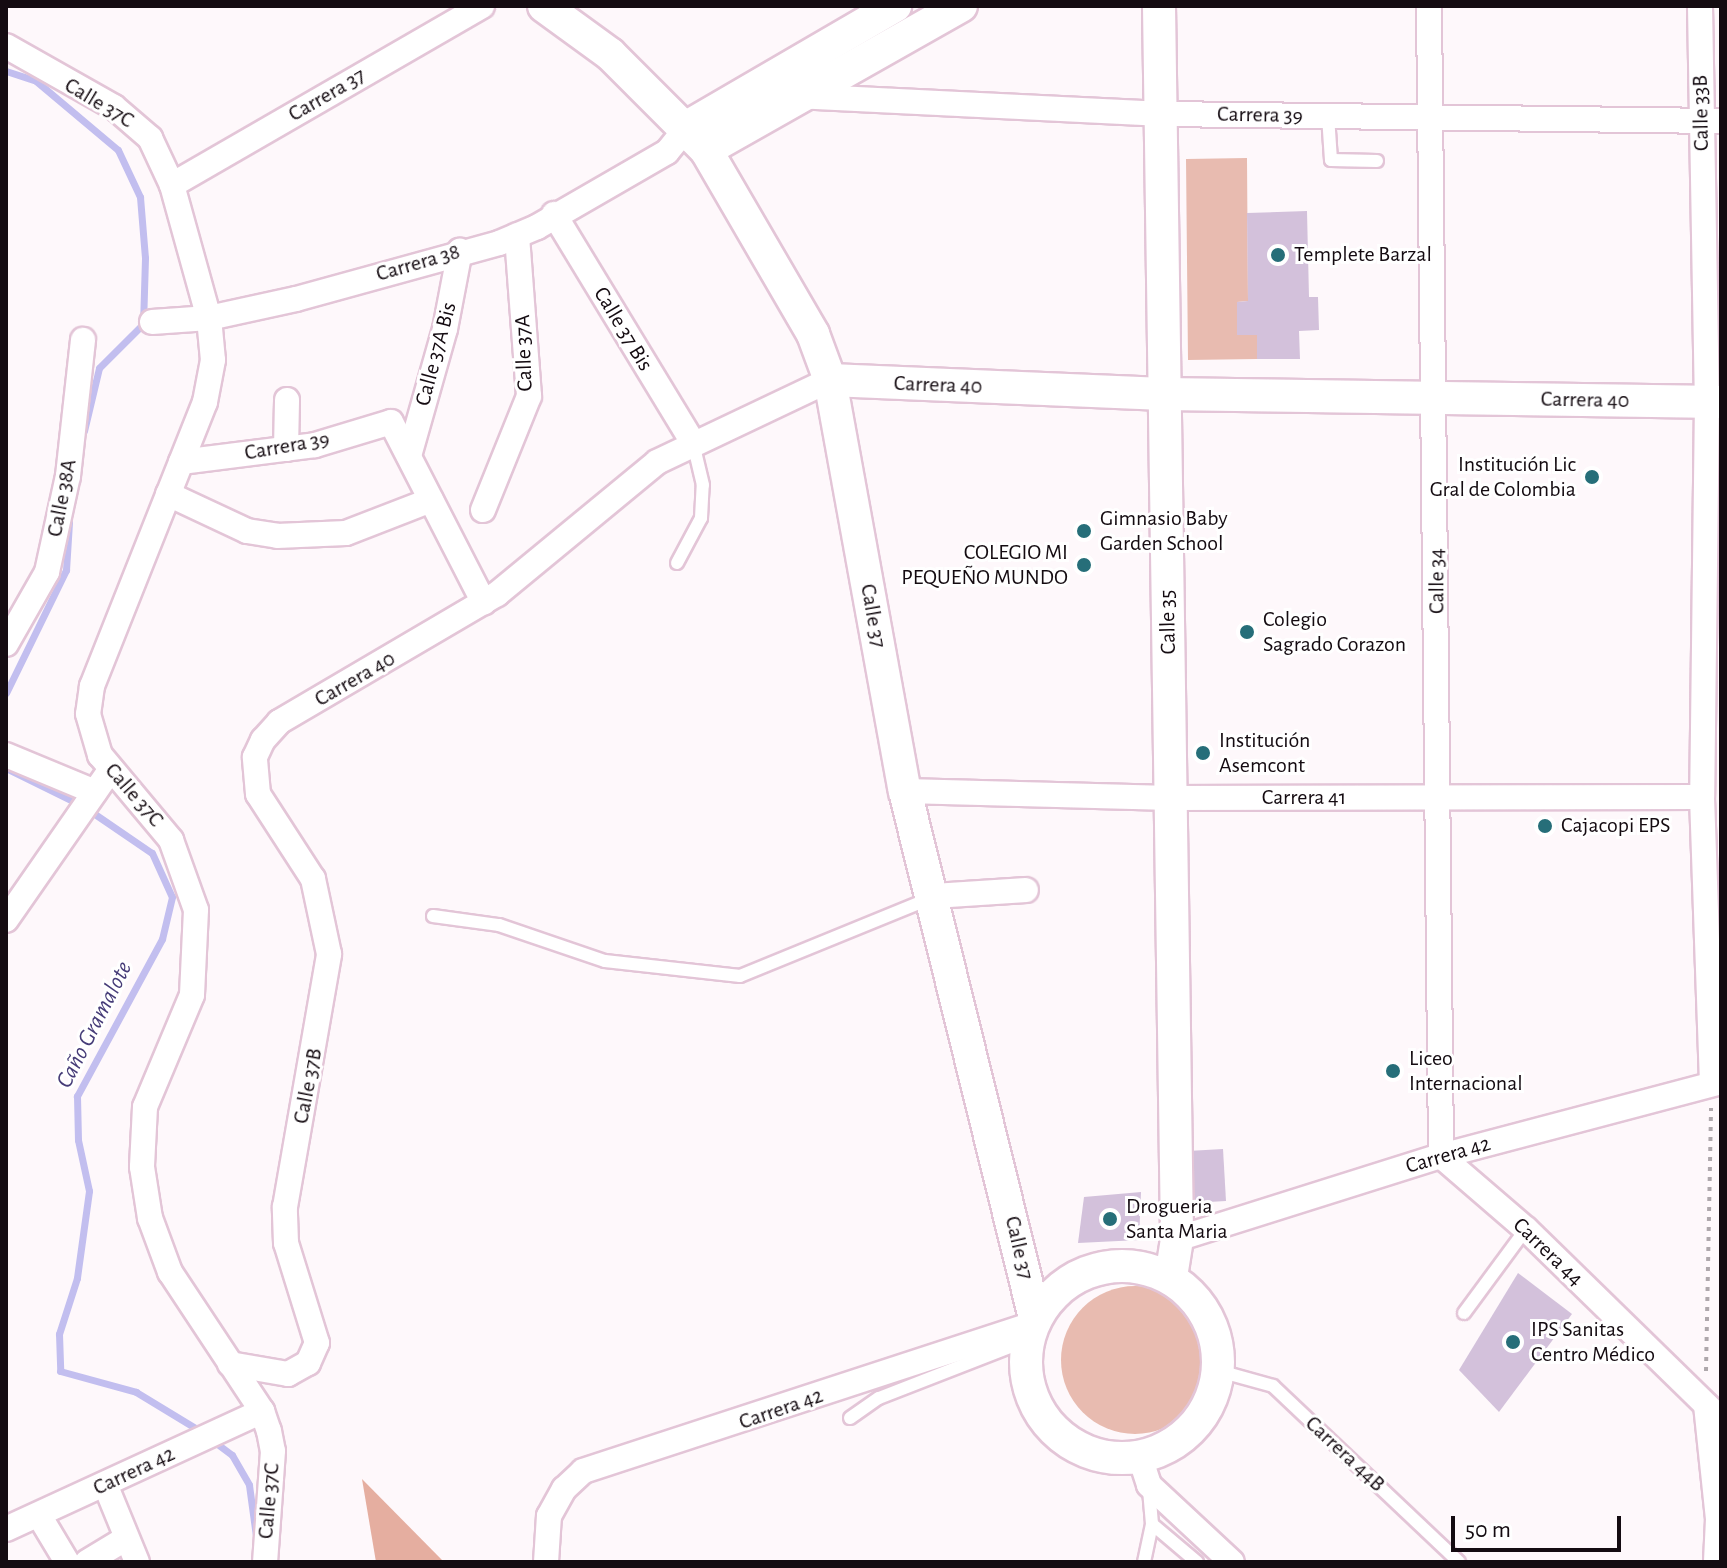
<!DOCTYPE html>
<html>
<head>
<meta charset="utf-8">
<style>
	body { margin:0 }
	#map { position:relative; width:1727px; height:1568px; overflow:hidden; background:#fef8fb; font-family:"Alegreya Sans",sans-serif }
	div>[style] { position:absolute }
	.green>* { inset:0; background:#e8bbb0 }
	.round { border-radius:50% }
	.forest>* { inset:0; background:#e5aea0 }
	.stream>* { height:7px; margin:-3.5px; padding:0 3.5px; transform-origin:3.5px; border-radius:3.5px; background:#c2beef }
	.building>* { inset:0; background:#d3c1db }
	.path>* { height:4px; margin-top:-2px; transform-origin:0; background:repeating-linear-gradient(90deg,#aea7ab 0 4px,transparent 0 10px) }
	.roads { filter:drop-shadow(2px 0 #e3c5d7) drop-shadow(-2px 0 #e3c5d7) drop-shadow(0 2px #e3c5d7) drop-shadow(0 -2px #e3c5d7) }
	.lane>* { height:12px; margin:-6px; padding:0 6px; transform-origin:6px; border-radius:6px; background:#fff }
	.street>* { height:24px; margin:-12px; padding:0 12px; transform-origin:12px; border-radius:12px; background:#fff }
	.secondary>* { height:32px; margin:-16px; padding:0 16px; transform-origin:16px; border-radius:16px; background:#fff }
	.secondary>.ring { margin:-16px; padding:0; box-sizing:content-box; background:none; border:32px solid #fff; border-radius:50% }
	.dots>* { width:22px; height:22px; translate:-50% -50%; box-sizing:border-box; border:4px solid #fff; border-radius:50% }
	span { translate:-50% -50%; white-space:nowrap; text-align:center; line-height:1.15; -webkit-text-stroke:6px #fff; paint-order:stroke }
	.street-label { font-size:22px; color:#140b11 }
	.poi-label { font-size:22px; color:#140b11 }
	.left { translate:0 -50%; text-align:left }
	.right { translate:-100% -50%; text-align:right }
	.water-label { font-size:24px; color:#463c78; font-style:italic }
	.frame { position:absolute; inset:0; border:8px solid #140b11; pointer-events:none }
	.scale { position:absolute; left:1451px; top:1516px; width:170px; height:36px; box-sizing:border-box; border:4px solid #140b11; border-top:0; padding-left:10px; font-size:24px; line-height:28px; white-space:nowrap; color:#140b11; -webkit-text-stroke:6px #fff; paint-order:stroke }
</style>
</head>
<body>
<div id="map">
	<div class="green">
		<i style="clip-path:polygon(1247px 158px,1248px 301px,1237px 302px,1237px 334px,1257px 335px,1257px 359px,1188px 360px,1186px 159px)"></i>
		<i class="round" style="left:1061px;top:1286px;width:148px;height:148px"></i>
	</div>
	<div class="forest">
		<i style="clip-path:polygon(362px 1479px,444px 1562px,376px 1562px)"></i>
	</div>
	<div class="stream">
		<i style="left:6px;top:71px;width:32px;rotate:18deg"></i>
		<i style="left:36px;top:81px;width:107px;rotate:40.1deg"></i>
		<i style="left:118px;top:150px;width:52px;rotate:64.9deg"></i>
		<i style="left:140px;top:197px;width:61px;rotate:85.3deg"></i>
		<i style="left:145px;top:258px;width:66px;rotate:91.7deg"></i>
		<i style="left:143px;top:324px;width:62px;rotate:135deg"></i>
		<i style="left:99px;top:368px;width:65px;rotate:103.4deg"></i>
		<i style="left:6px;top:693px;width:137px;rotate:-64deg"></i>
		<i style="left:66px;top:570px;width:48px;rotate:-86.4deg"></i>
		<i style="left:6px;top:768px;width:86px;rotate:26.3deg"></i>
		<i style="left:83px;top:806px;width:83px;rotate:34.3deg"></i>
		<i style="left:152px;top:853px;width:48px;rotate:65.6deg"></i>
		<i style="left:172px;top:897px;width:43px;rotate:103.4deg"></i>
		<i style="left:162px;top:939px;width:179px;rotate:118.4deg"></i>
		<i style="left:77px;top:1096px;width:44px;rotate:88.7deg"></i>
		<i style="left:78px;top:1140px;width:52px;rotate:77.8deg"></i>
		<i style="left:89px;top:1191px;width:88px;rotate:97.9deg"></i>
		<i style="left:77px;top:1278px;width:59px;rotate:107.8deg"></i>
		<i style="left:59px;top:1334px;width:37px;rotate:88deg"></i>
		<i style="left:60px;top:1371px;width:79px;rotate:15.4deg"></i>
		<i style="left:136px;top:1392px;width:77px;rotate:31.2deg"></i>
		<i style="left:212px;top:1440px;width:25px;rotate:37deg"></i>
		<i style="left:232px;top:1455px;width:34px;rotate:60deg"></i>
		<i style="left:249px;top:1485px;width:51px;rotate:82.2deg"></i>
	</div>
	<div class="building">
		<i style="clip-path:polygon(1307px 211px,1309px 297px,1318px 297px,1319px 330px,1299px 331px,1300px 359px,1257px 359px,1257px 335px,1237px 335px,1237px 302px,1248px 301px,1247px 213px)"></i>
		<i style="clip-path:polygon(1223px 1149px,1226px 1201px,1191px 1203px,1188px 1151px)"></i>
		<i style="clip-path:polygon(1141px 1192px,1139px 1240px,1078px 1243px,1084px 1197px)"></i>
		<i style="clip-path:polygon(1518px 1273px,1572px 1314px,1499px 1412px,1459px 1370px)"></i>
	</div>
	<div class="path">
		<i style="left:1706px;top:1371px;width:263px;rotate:-88.9deg"></i>
	</div>
	<div class="roads">
		<div class="lane">
			<i style="left:1328px;top:116px;width:44px;rotate:86.1deg"></i>
			<i style="left:1331px;top:160px;width:46px;rotate:1.2deg"></i>
			<i style="left:677px;top:563px;width:51px;rotate:-61.9deg"></i>
			<i style="left:701px;top:518px;width:33px;rotate:-87deg"></i>
			<i style="left:703px;top:485px;width:43px;rotate:-103.4deg"></i>
			<i style="left:433px;top:916px;width:67px;rotate:7.8deg"></i>
			<i style="left:499px;top:925px;width:112px;rotate:18.8deg"></i>
			<i style="left:605px;top:961px;width:136px;rotate:6.3deg"></i>
			<i style="left:740px;top:976px;width:206px;rotate:-22.2deg"></i>
			<i style="left:1464px;top:1313px;width:104px;rotate:-53.6deg"></i>
			<i style="left:1219px;top:1371px;width:56px;rotate:15.5deg"></i>
			<i style="left:1273px;top:1386px;width:256px;rotate:43.4deg"></i>
			<i style="left:850px;top:1418px;width:35px;rotate:-35deg"></i>
			<i style="left:879px;top:1398px;width:160px;rotate:-21.3deg"></i>
			<i style="left:1152px;top:1524px;width:59px;rotate:40.2deg"></i>
			<i style="left:1144px;top:1562px;width:39px;rotate:-78deg"></i>
			<i style="left:1152px;top:1524px;width:36px;rotate:-95deg"></i>
		</div>
		<div class="street">
			<i style="left:1429px;top:6px;width:1150px;rotate:89.4deg"></i>
			<i style="left:1441px;top:1156px;width:112px;rotate:40.7deg"></i>
			<i style="left:1526px;top:1229px;width:272px;rotate:44.3deg"></i>
			<i style="left:1700px;top:6px;width:395px;rotate:89deg"></i>
			<i style="left:1707px;top:401px;width:396px;rotate:90.7deg"></i>
			<i style="left:1702px;top:797px;width:286px;rotate:88deg"></i>
			<i style="left:6px;top:46px;width:124px;rotate:29.5deg"></i>
			<i style="left:114px;top:107px;width:48px;rotate:40.7deg"></i>
			<i style="left:150px;top:138px;width:52px;rotate:64.9deg"></i>
			<i style="left:172px;top:185px;width:138px;rotate:74.5deg"></i>
			<i style="left:209px;top:318px;width:42px;rotate:84.6deg"></i>
			<i style="left:213px;top:360px;width:43px;rotate:100.8deg"></i>
			<i style="left:205px;top:402px;width:306px;rotate:111.7deg"></i>
			<i style="left:92px;top:686px;width:28px;rotate:98deg"></i>
			<i style="left:88px;top:714px;width:43px;rotate:73.7deg"></i>
			<i style="left:100px;top:755px;width:111px;rotate:50.1deg"></i>
			<i style="left:171px;top:840px;width:74px;rotate:70.3deg"></i>
			<i style="left:196px;top:910px;width:85px;rotate:92.7deg"></i>
			<i style="left:192px;top:995px;width:121px;rotate:112.8deg"></i>
			<i style="left:145px;top:1107px;width:60px;rotate:92.9deg"></i>
			<i style="left:142px;top:1167px;width:52px;rotate:81.1deg"></i>
			<i style="left:150px;top:1218px;width:58px;rotate:69.7deg"></i>
			<i style="left:170px;top:1272px;width:167px;rotate:56.5deg"></i>
			<i style="left:262px;top:1411px;width:21px;rotate:71deg"></i>
			<i style="left:269px;top:1431px;width:20px;rotate:79deg"></i>
			<i style="left:273px;top:1451px;width:111px;rotate:94.1deg"></i>
			<i style="left:797px;top:96px;width:365px;rotate:2.8deg"></i>
			<i style="left:1162px;top:114px;width:559px;rotate:0.72deg"></i>
			<i style="left:172px;top:185px;width:358px;rotate:-30deg"></i>
			<i style="left:554px;top:214px;width:268px;rotate:58.7deg"></i>
			<i style="left:152px;top:322px;width:57px;rotate:-4deg"></i>
			<i style="left:209px;top:318px;width:89px;rotate:-12.3deg"></i>
			<i style="left:296px;top:299px;width:211px;rotate:-15.4deg"></i>
			<i style="left:499px;top:243px;width:41px;rotate:-22.8deg"></i>
			<i style="left:537px;top:227px;width:150px;rotate:-30deg"></i>
			<i style="left:667px;top:152px;width:32px;rotate:-51deg"></i>
			<i style="left:286px;top:449px;width:49px;rotate:-88.8deg"></i>
			<i style="left:409px;top:456px;width:132px;rotate:-74.2deg"></i>
			<i style="left:445px;top:329px;width:80px;rotate:-79.2deg"></i>
			<i style="left:181px;top:462px;width:135px;rotate:-7.2deg"></i>
			<i style="left:315px;top:445px;width:79px;rotate:-16.8deg"></i>
			<i style="left:391px;top:422px;width:203px;rotate:62.8deg"></i>
			<i style="left:168px;top:494px;width:87px;rotate:25.1deg"></i>
			<i style="left:247px;top:531px;width:30px;rotate:9deg"></i>
			<i style="left:277px;top:536px;width:69px;rotate:-2.5deg"></i>
			<i style="left:346px;top:533px;width:91px;rotate:-21.2deg"></i>
			<i style="left:483px;top:510px;width:123px;rotate:-68deg"></i>
			<i style="left:529px;top:396px;width:161px;rotate:-94.3deg"></i>
			<i style="left:6px;top:644px;width:83px;rotate:-60.3deg"></i>
			<i style="left:47px;top:572px;width:98px;rotate:-77.7deg"></i>
			<i style="left:68px;top:476px;width:137px;rotate:-83.7deg"></i>
			<i style="left:6px;top:755px;width:96px;rotate:22.6deg"></i>
			<i style="left:905px;top:791px;width:266px;rotate:1.5deg"></i>
			<i style="left:1171px;top:798px;width:531px;rotate:-0.11deg"></i>
			<i style="left:934px;top:896px;width:92px;rotate:-3.7deg"></i>
			<i style="left:6px;top:920px;width:184px;rotate:-55.2deg"></i>
			<i style="left:1177px;top:1239px;width:277px;rotate:-17.5deg"></i>
			<i style="left:1441px;top:1156px;width:290px;rotate:-14.8deg"></i>
			<i style="left:230px;top:1364px;width:59px;rotate:9.8deg"></i>
			<i style="left:288px;top:1374px;width:23px;rotate:-29deg"></i>
			<i style="left:308px;top:1363px;width:22px;rotate:-66deg"></i>
			<i style="left:317px;top:1343px;width:105px;rotate:-107.2deg"></i>
			<i style="left:286px;top:1243px;width:36px;rotate:-92deg"></i>
			<i style="left:285px;top:1207px;width:257px;rotate:-80.1deg"></i>
			<i style="left:329px;top:954px;width:77px;rotate:-102deg"></i>
			<i style="left:313px;top:879px;width:101px;rotate:-122.9deg"></i>
			<i style="left:258px;top:794px;width:37px;rotate:-95deg"></i>
			<i style="left:255px;top:757px;width:19px;rotate:-65deg"></i>
			<i style="left:263px;top:740px;width:24px;rotate:-48deg"></i>
			<i style="left:279px;top:722px;width:253px;rotate:-30.4deg"></i>
			<i style="left:497px;top:594px;width:207px;rotate:-39.5deg"></i>
			<i style="left:657px;top:462px;width:191px;rotate:-25.4deg"></i>
			<i style="left:1706px;top:1405px;width:115px;rotate:84deg"></i>
			<i style="left:1718px;top:1519px;width:43px;rotate:92.7deg"></i>
			<i style="left:1140px;top:1457px;width:29px;rotate:72deg"></i>
			<i style="left:1149px;top:1485px;width:113px;rotate:42.9deg"></i>
			<i style="left:105px;top:1484px;width:84px;rotate:67.7deg"></i>
			<i style="left:40px;top:1517px;width:52px;rotate:59deg"></i>
			<i style="left:6px;top:1529px;width:282px;rotate:-24.7deg"></i>
			<i style="left:87px;top:1562px;width:44px;rotate:-31.2deg"></i>
			<i style="left:546px;top:1562px;width:46px;rotate:-86.3deg"></i>
			<i style="left:549px;top:1516px;width:31px;rotate:-61deg"></i>
			<i style="left:564px;top:1489px;width:26px;rotate:-43deg"></i>
			<i style="left:583px;top:1471px;width:473px;rotate:-18.1deg"></i>
		</div>
		<div class="secondary">
			<i style="left:544px;top:6px;width:82px;rotate:36deg"></i>
			<i style="left:610px;top:54px;width:136px;rotate:45deg"></i>
			<i style="left:706px;top:150px;width:213px;rotate:59.8deg"></i>
			<i style="left:813px;top:334px;width:49px;rotate:69.7deg"></i>
			<i style="left:830px;top:380px;width:418px;rotate:79.7deg"></i>
			<i style="left:905px;top:791px;width:543px;rotate:76.14deg"></i>
			<i style="left:1159px;top:6px;width:1233px;rotate:89.16deg"></i>
			<i style="left:1177px;top:1239px;width:39px;rotate:99deg"></i>
			<i style="left:687px;top:127px;width:241px;rotate:-30.2deg"></i>
			<i style="left:706px;top:150px;width:293px;rotate:-29.5deg"></i>
			<i style="left:830px;top:380px;width:334px;rotate:2.4deg"></i>
			<i style="left:1164px;top:394px;width:557px;rotate:0.82deg"></i>
			<i class="ring" style="left:1026px;top:1266px;width:160px;height:160px"></i>
		</div>
	</div>
	<div class="dots">
		<i style="left:1278px;top:255px;background:#266e79"></i>
		<i style="left:1592px;top:477px;background:#266e79"></i>
		<i style="left:1084px;top:531px;background:#266e79"></i>
		<i style="left:1084px;top:565px;background:#266e79"></i>
		<i style="left:1247px;top:632px;background:#266e79"></i>
		<i style="left:1203px;top:753px;background:#266e79"></i>
		<i style="left:1545px;top:826px;background:#266e79"></i>
		<i style="left:1393px;top:1071px;background:#266e79"></i>
		<i style="left:1110px;top:1219px;background:#266e79"></i>
		<i style="left:1513px;top:1342px;background:#266e79"></i>
	</div>
	<div class="street-label">
		<span style="left:327px;top:95px;rotate:-30deg">Carrera 37</span>
		<span style="left:99px;top:103px;rotate:31deg">Calle 37C</span>
		<span style="left:1701px;top:113px;rotate:-91deg">Calle 33B</span>
		<span style="left:1260px;top:115px;rotate:1deg">Carrera 39</span>
		<span style="left:418px;top:263px;rotate:-16deg">Carrera 38</span>
		<span style="left:623px;top:329px;rotate:59deg">Calle 37 Bis</span>
		<span style="left:524px;top:353px;rotate:-92deg">Calle 37A</span>
		<span style="left:436px;top:354px;rotate:-75deg">Calle 37A Bis</span>
		<span style="left:938px;top:385px;rotate:2deg">Carrera 40</span>
		<span style="left:1585px;top:400px;rotate:1deg">Carrera 40</span>
		<span style="left:287px;top:446px;rotate:-10deg">Carrera 39</span>
		<span style="left:62px;top:498px;rotate:-79deg">Calle 38A</span>
		<span style="left:1437px;top:581px;rotate:-90deg">Calle 34</span>
		<span style="left:873px;top:616px;rotate:80deg">Calle 37</span>
		<span style="left:1168px;top:622px;rotate:-91deg">Calle 35</span>
		<span style="left:355px;top:679px;rotate:-30deg">Carrera 40</span>
		<span style="left:134px;top:795px;rotate:49deg">Calle 37C</span>
		<span style="left:1304px;top:798px">Carrera 41</span>
		<span style="left:308px;top:1086px;rotate:-79deg">Calle 37B</span>
		<span style="left:1448px;top:1155px;rotate:-16deg">Carrera 42</span>
		<span style="left:1019px;top:1248px;rotate:77deg">Calle 37</span>
		<span style="left:1548px;top:1252px;rotate:44deg">Carrera 44</span>
		<span style="left:781px;top:1409px;rotate:-19deg">Carrera 42</span>
		<span style="left:1345px;top:1454px;rotate:43deg">Carrera 44B</span>
		<span style="left:134px;top:1471px;rotate:-25deg">Carrera 42</span>
		<span style="left:269px;top:1501px;rotate:-85deg">Calle 37C</span>
	</div>
	<div class="poi-label">
		<span class="left" style="left:1294px;top:255px">Templete Barzal</span>
		<span class="right" style="left:1576px;top:477px">Institución Lic<br>Gral de Colombia</span>
		<span class="left" style="left:1100px;top:531px">Gimnasio Baby<br>Garden School</span>
		<span class="right" style="left:1068px;top:565px">COLEGIO MI<br>PEQUEÑO MUNDO</span>
		<span class="left" style="left:1263px;top:632px">Colegio<br>Sagrado Corazon</span>
		<span class="left" style="left:1219px;top:753px">Institución<br>Asemcont</span>
		<span class="left" style="left:1561px;top:826px">Cajacopi EPS</span>
		<span class="left" style="left:1409px;top:1071px">Liceo<br>Internacional</span>
		<span class="left" style="left:1126px;top:1219px">Drogueria<br>Santa Maria</span>
		<span class="left" style="left:1531px;top:1342px">IPS Sanitas<br>Centro Médico</span>
	</div>
	<div class="water-label">
		<span style="left:95px;top:1025px;rotate:-63deg">Caño Gramalote</span>
	</div>
	<div class="frame"></div>
	<div class="scale">50 m</div>
</div>
</body>
</html>
